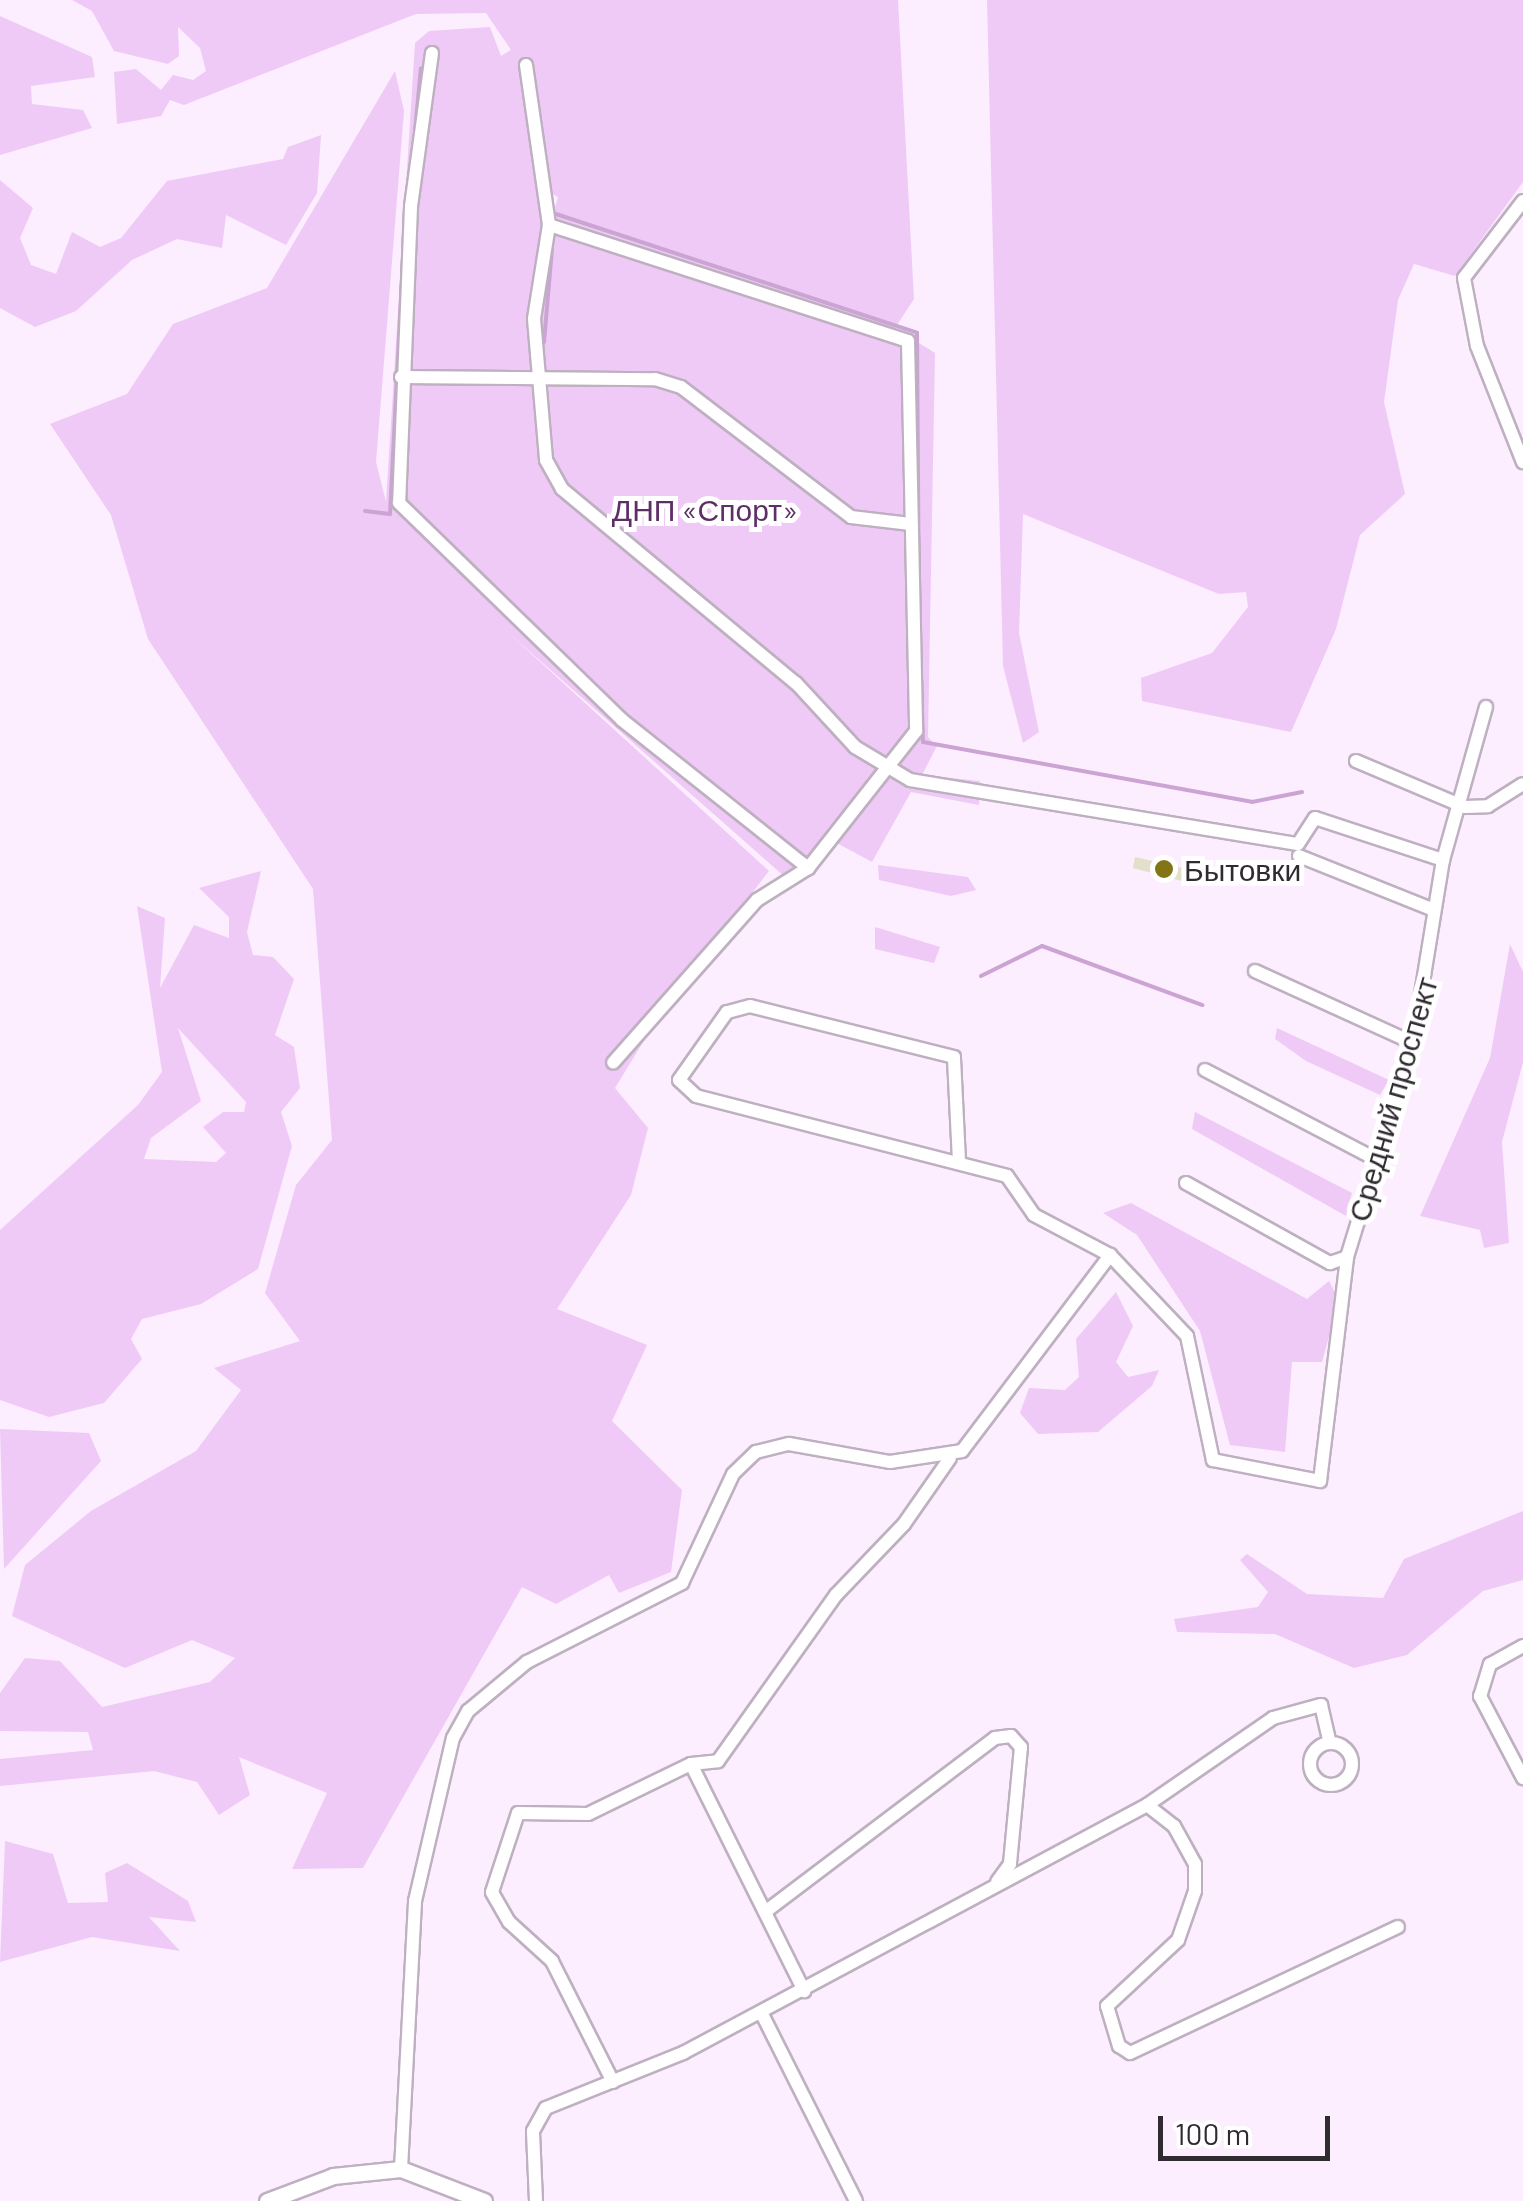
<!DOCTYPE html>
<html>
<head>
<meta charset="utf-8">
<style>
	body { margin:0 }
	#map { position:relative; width:1523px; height:2201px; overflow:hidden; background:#fceeff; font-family:Barlow,sans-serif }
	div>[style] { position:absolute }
	.green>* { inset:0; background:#efcaf6 }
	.stream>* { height:4px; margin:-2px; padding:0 2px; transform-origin:2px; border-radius:2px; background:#cca4d3 }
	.building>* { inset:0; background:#e2dfca }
	.roads { filter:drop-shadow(2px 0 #beb0c0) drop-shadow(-2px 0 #beb0c0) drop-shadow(0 2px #beb0c0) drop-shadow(0 -2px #beb0c0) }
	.minor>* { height:12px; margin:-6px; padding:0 6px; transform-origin:6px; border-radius:6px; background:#fff }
	.minor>.ring { margin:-6px; padding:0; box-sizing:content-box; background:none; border:12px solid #fff; border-radius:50% }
	.tertiary>* { height:15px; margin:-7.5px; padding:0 7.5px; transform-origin:7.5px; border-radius:7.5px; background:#fff }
	.dots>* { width:28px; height:28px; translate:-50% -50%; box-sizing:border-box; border:5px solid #fff; border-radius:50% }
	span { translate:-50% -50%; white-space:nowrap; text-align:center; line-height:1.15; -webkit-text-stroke:10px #fff; paint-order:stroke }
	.park-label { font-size:30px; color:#5e2e67 }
	.poi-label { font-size:30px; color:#302b31 }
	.left { translate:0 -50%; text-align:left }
	.street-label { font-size:30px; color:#302b31 }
	.scale { position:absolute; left:1158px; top:2116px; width:172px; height:45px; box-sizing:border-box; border:5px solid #302b31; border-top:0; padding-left:12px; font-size:30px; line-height:35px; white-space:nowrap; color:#302b31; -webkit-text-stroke:8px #fff; paint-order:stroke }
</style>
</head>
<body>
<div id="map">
	<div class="green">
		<i style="clip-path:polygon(evenodd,72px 0,898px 0,914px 299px,895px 328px,935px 353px,928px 737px,937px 746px,922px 775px,980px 781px,979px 805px,911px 792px,872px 862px,833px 841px,794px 885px,503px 628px,769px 871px,667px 1003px,615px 1088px,648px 1128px,631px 1195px,557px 1309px,647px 1345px,612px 1421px,682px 1490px,671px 1572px,619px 1593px,609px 1575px,556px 1604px,522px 1587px,363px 1868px,292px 1869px,327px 1793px,239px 1757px,250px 1795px,219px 1815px,197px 1782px,154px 1771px,0 1786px,0 1759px,93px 1750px,88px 1732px,0 1731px,0 1693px,25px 1658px,60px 1661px,102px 1707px,210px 1682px,235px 1658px,192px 1640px,125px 1668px,12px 1616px,25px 1565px,91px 1511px,196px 1451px,241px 1390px,214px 1368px,300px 1341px,265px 1293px,296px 1185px,332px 1140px,313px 889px,148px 639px,111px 515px,50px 424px,127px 394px,173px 324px,267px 288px,395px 71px,404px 111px,376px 462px,386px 502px,415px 43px,429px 31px,490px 27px,501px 56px,511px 50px,486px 13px,416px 14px,184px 105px,170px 100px,161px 116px,117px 124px,114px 72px,136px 69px,161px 90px,173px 75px,193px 80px,206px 71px,200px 48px,178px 27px,179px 56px,168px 64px,114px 51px,92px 11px,72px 0,542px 189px,558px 197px,551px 222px,840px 311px,546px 230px,542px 189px)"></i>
		<i style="clip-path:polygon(987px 0,1523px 0,1523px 182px,1455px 276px,1414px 264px,1398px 300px,1384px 402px,1405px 494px,1360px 535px,1336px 629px,1291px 732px,1142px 701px,1141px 678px,1212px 653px,1248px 607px,1246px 592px,1219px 594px,1023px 514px,1019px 633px,1039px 732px,1023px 743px,1003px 666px)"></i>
		<i style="clip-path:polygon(0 16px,92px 57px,95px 77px,31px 86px,32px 104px,83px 110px,92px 128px,0 155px)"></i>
		<i style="clip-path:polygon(321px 135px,317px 193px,286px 245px,226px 215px,222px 248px,177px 239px,132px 260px,76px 311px,35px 327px,0 308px,0 180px,33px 208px,20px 238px,31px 265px,56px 274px,72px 232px,100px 247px,121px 238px,167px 181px,283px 159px,288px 147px)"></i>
		<i style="clip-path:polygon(878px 865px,968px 877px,976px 890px,951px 896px,879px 880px)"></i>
		<i style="clip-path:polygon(evenodd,261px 871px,247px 932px,253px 955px,273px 957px,294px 979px,275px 1035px,294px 1047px,300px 1088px,281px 1112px,292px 1146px,258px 1269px,201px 1304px,142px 1319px,131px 1339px,142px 1359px,104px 1403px,49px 1417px,0 1400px,0 1230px,138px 1105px,162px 1072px,137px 906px,165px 918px,160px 988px,194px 925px,229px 938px,229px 917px,199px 888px,261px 871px,178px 1028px,246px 1102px,244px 1112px,223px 1112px,203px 1127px,226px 1153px,216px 1162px,144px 1159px,151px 1138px,201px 1101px,178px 1028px)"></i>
		<i style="clip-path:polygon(875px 927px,940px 947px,934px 963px,875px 949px)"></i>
		<i style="clip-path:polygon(1510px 944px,1523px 972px,1523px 1062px,1502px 1142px,1509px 1243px,1484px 1248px,1480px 1230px,1420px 1216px,1490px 1058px)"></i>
		<i style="clip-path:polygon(1277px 1028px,1389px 1080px,1380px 1095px,1306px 1061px,1275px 1039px)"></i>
		<i style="clip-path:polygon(1195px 1112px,1352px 1193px,1346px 1216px,1192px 1129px)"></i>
		<i style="clip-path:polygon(1131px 1203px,1307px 1299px,1329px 1281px,1339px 1300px,1322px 1362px,1292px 1362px,1285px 1452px,1230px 1445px,1200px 1331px,1137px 1235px,1103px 1213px)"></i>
		<i style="clip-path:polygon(1116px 1292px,1133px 1326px,1116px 1362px,1128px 1377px,1159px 1370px,1152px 1386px,1098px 1432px,1038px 1434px,1020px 1413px,1029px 1388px,1065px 1390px,1079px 1377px,1076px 1339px)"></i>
		<i style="clip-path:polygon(0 1429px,89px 1433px,101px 1461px,4px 1569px)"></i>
		<i style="clip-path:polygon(1523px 1511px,1523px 1580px,1483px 1591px,1407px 1655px,1354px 1668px,1275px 1634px,1177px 1632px,1174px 1619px,1258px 1607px,1268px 1592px,1240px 1560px,1247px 1554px,1307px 1594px,1383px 1598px,1404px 1559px)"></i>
		<i style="clip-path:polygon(5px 1841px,53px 1854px,68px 1903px,108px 1902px,105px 1873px,127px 1863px,188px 1901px,196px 1922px,149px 1917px,180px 1951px,92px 1937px,0 1962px)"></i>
	</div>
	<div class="stream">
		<i style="left:415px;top:131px;width:63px;rotate:-84.6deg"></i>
		<i style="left:556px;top:214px;width:380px;rotate:18.2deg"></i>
		<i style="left:917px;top:333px;width:255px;rotate:89.6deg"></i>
		<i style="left:544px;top:342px;width:94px;rotate:-85.1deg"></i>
		<i style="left:365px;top:511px;width:25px;rotate:7deg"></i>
		<i style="left:390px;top:514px;width:259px;rotate:-87.1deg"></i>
		<i style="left:920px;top:642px;width:100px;rotate:88.3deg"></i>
		<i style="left:923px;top:742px;width:334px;rotate:10.3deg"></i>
		<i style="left:1252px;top:802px;width:51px;rotate:-11.3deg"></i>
		<i style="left:981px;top:976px;width:68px;rotate:-26.2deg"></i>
		<i style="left:1042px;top:946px;width:171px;rotate:20.2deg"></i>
	</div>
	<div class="building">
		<i style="clip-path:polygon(1135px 857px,1196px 871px,1193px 884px,1133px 868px)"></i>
	</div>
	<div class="roads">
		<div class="minor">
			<i style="left:432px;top:53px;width:155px;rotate:97.8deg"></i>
			<i style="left:411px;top:207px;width:296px;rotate:92.3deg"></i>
			<i style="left:399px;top:503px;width:311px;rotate:44.2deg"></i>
			<i style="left:622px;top:720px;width:238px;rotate:38.5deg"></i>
			<i style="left:526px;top:65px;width:162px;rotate:81.8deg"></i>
			<i style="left:549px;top:225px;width:95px;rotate:99.1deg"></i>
			<i style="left:534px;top:319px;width:142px;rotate:85.1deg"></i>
			<i style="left:546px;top:460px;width:33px;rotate:61deg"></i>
			<i style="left:562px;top:489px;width:304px;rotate:39.7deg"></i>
			<i style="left:796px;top:683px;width:87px;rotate:47.3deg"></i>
			<i style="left:855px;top:747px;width:64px;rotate:31deg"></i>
			<i style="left:910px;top:780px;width:393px;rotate:9.4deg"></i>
			<i style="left:1298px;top:844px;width:31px;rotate:-57deg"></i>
			<i style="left:1315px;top:818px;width:135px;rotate:18.2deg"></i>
			<i style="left:1523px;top:201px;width:97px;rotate:127.5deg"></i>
			<i style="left:1464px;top:278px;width:69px;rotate:79.2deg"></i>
			<i style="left:1477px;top:346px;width:125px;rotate:68.4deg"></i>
			<i style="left:549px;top:225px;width:377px;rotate:17.9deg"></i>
			<i style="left:908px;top:341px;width:390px;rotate:88.8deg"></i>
			<i style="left:916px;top:731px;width:174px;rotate:128.2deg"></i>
			<i style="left:808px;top:868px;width:60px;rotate:147.9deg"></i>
			<i style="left:757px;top:900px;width:217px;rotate:131.5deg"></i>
			<i style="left:401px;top:377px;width:254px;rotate:0.5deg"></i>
			<i style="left:655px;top:379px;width:27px;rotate:17deg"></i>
			<i style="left:681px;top:387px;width:214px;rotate:37.4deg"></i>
			<i style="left:851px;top:517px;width:60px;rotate:6.7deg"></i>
			<i style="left:1356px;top:761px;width:118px;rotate:22.9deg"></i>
			<i style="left:1465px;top:807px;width:23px;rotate:-2deg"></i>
			<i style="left:1488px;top:806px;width:41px;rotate:-32.2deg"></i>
			<i style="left:1299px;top:856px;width:145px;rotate:21.8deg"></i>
			<i style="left:1255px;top:971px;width:174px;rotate:24.5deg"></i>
			<i style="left:1205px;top:1070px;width:194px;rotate:27.6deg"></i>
			<i style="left:959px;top:1161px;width:104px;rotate:-92.8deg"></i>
			<i style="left:954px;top:1057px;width:210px;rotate:-166deg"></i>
			<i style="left:750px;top:1006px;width:24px;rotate:165deg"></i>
			<i style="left:727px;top:1012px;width:83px;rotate:125.2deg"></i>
			<i style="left:679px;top:1080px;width:23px;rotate:43deg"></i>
			<i style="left:696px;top:1096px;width:321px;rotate:14.4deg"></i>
			<i style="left:1007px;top:1176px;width:47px;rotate:55.3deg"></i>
			<i style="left:1034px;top:1215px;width:86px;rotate:27.8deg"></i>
			<i style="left:1186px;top:1183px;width:165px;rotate:29.1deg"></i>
			<i style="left:1330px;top:1263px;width:18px;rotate:-19deg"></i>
			<i style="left:1523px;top:1646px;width:38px;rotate:151deg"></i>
			<i style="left:1490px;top:1664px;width:34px;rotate:107deg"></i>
			<i style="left:1480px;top:1696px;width:93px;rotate:62.3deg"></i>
			<i class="ring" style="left:1310px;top:1743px;width:30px;height:30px"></i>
			<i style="left:691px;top:1764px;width:254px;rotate:63.5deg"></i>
			<i style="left:1147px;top:1805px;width:153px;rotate:-34.6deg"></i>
			<i style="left:1273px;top:1718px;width:50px;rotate:-15.2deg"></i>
			<i style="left:1321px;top:1705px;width:39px;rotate:77deg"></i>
			<i style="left:765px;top:1912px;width:288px;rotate:-37.1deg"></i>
			<i style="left:995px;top:1738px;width:16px;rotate:-7deg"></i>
			<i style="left:1011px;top:1736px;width:15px;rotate:48deg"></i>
			<i style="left:1021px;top:1747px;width:118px;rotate:95.4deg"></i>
			<i style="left:1010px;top:1864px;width:22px;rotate:126deg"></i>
			<i style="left:762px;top:2014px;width:209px;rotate:63.3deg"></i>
			<i style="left:613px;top:2082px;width:136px;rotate:-116.8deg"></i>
			<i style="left:552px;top:1961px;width:58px;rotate:-137.8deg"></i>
			<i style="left:509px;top:1922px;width:34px;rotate:-120deg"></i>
			<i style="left:492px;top:1892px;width:83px;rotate:-71.8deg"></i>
			<i style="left:518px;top:1813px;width:70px;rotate:0.8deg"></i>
			<i style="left:588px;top:1814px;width:114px;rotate:-25.9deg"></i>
			<i style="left:691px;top:1764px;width:27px;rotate:-6deg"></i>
			<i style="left:718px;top:1761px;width:204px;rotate:-54.6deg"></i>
			<i style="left:836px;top:1595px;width:98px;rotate:-46.2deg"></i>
			<i style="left:904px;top:1524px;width:80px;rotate:-55.1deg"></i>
			<i style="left:401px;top:2169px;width:268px;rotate:-87deg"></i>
			<i style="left:415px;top:1901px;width:167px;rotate:-76.9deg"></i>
			<i style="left:453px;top:1738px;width:31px;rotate:-61deg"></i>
			<i style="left:468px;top:1711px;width:77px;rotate:-39.7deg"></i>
			<i style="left:527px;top:1662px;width:174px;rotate:-27deg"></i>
			<i style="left:682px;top:1583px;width:120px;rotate:-64.9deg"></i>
			<i style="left:733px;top:1474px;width:32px;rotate:-44deg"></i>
			<i style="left:756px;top:1452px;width:34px;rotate:-14deg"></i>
			<i style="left:789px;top:1444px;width:103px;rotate:10.1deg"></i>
			<i style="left:890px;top:1462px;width:73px;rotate:-8.7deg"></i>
			<i style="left:962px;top:1451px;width:246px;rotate:-52.9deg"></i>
			<i style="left:1110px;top:1255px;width:112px;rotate:46.5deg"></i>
			<i style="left:1187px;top:1336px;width:127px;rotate:78.2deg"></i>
			<i style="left:1213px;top:1460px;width:109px;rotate:11.1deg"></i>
			<i style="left:1320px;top:1481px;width:226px;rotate:-83.1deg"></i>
			<i style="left:1347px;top:1257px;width:224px;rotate:-72.9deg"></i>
			<i style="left:1413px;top:1043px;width:185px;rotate:-80.7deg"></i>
			<i style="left:1443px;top:860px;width:159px;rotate:-74.3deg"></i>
			<i style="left:536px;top:2201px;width:70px;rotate:-92.5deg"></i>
			<i style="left:533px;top:2131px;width:26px;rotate:-61deg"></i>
			<i style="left:546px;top:2108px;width:148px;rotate:-21.9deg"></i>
			<i style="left:683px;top:2053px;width:526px;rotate:-28.12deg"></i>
			<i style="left:1147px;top:1805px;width:34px;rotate:38deg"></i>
			<i style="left:1174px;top:1826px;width:43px;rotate:61.1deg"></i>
			<i style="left:1195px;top:1864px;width:27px;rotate:90deg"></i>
			<i style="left:1195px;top:1891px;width:52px;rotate:109.1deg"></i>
			<i style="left:1178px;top:1940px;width:97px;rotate:137.1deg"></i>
			<i style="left:1107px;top:2006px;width:42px;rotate:73.3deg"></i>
			<i style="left:1119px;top:2046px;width:13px;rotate:32deg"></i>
			<i style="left:1130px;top:2053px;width:296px;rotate:-25.2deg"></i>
		</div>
		<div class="tertiary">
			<i style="left:267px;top:2201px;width:71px;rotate:-20.7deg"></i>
			<i style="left:333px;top:2176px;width:68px;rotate:-5.9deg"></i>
			<i style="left:401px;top:2169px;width:89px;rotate:21.1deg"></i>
		</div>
	</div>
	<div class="dots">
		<i style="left:1164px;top:869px;background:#837416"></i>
	</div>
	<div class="park-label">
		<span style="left:705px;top:509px">ДНП «Спорт»</span>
	</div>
	<div class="poi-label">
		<span class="left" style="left:1184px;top:869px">Бытовки</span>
	</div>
	<div class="street-label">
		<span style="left:1392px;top:1099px;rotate:-74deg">Средний проспект</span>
	</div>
	<div class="scale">100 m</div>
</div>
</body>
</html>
